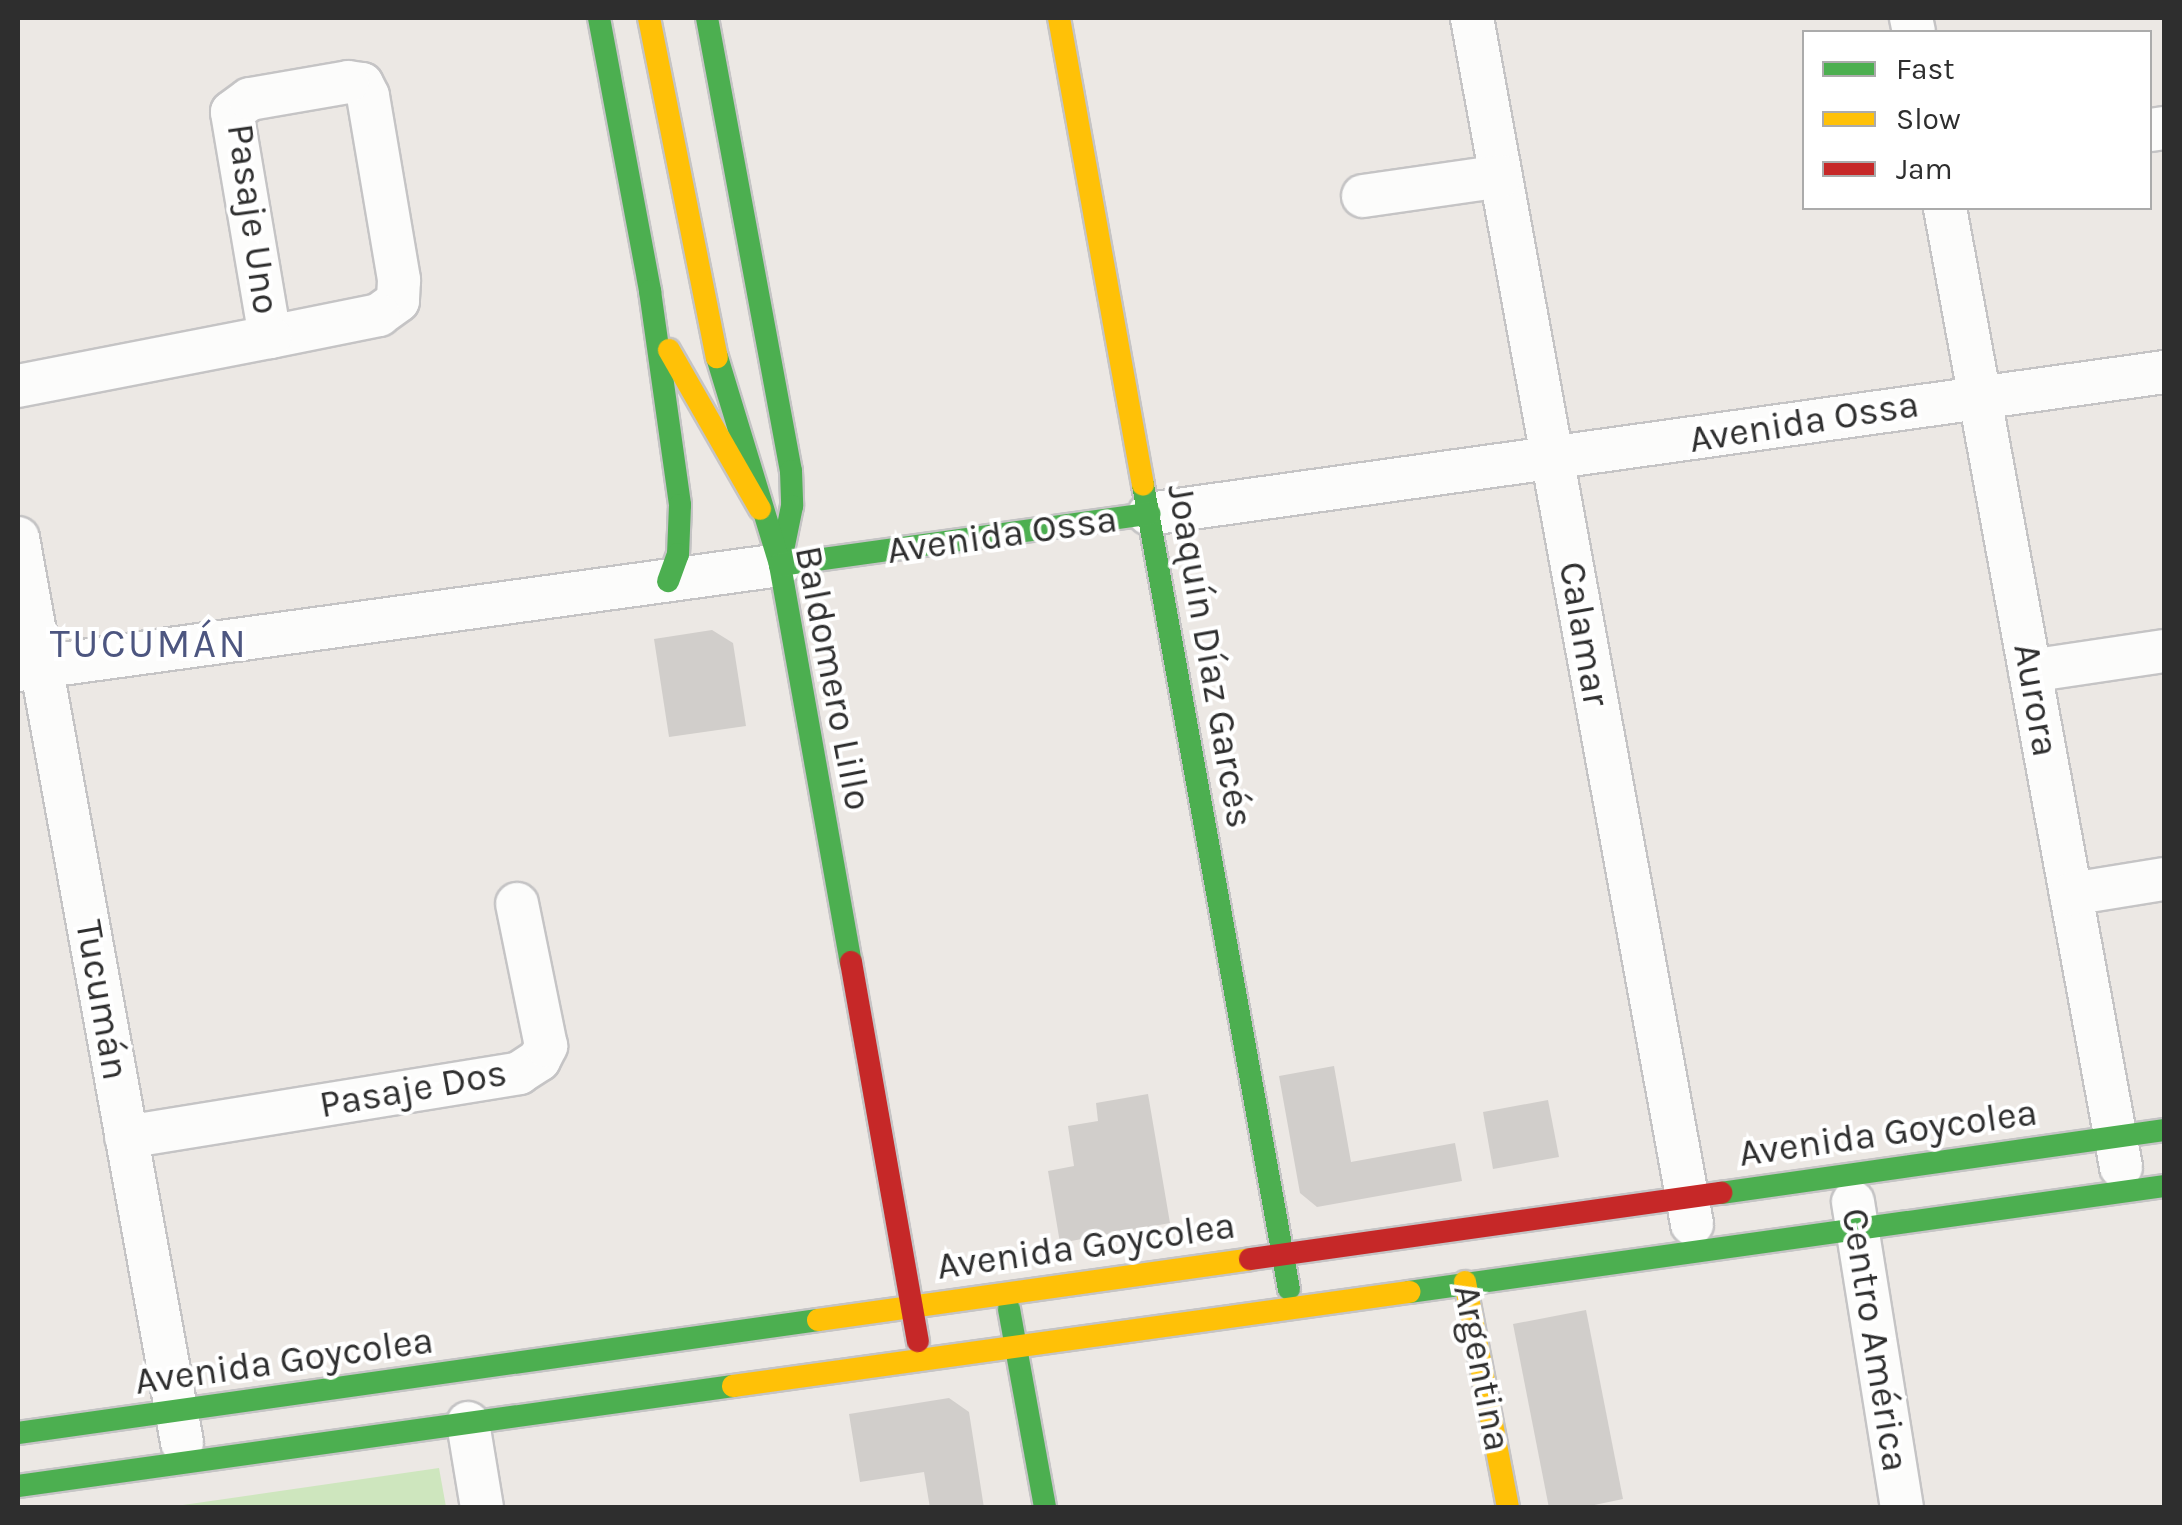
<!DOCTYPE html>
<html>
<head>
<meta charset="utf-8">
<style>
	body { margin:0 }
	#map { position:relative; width:2182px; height:1525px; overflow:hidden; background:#ece8e4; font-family:Karla,sans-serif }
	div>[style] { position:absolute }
	.green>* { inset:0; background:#cee6be }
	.building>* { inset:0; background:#d1cecb }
	.roads { filter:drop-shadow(2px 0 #c5c4c5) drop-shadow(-2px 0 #c5c4c5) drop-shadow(0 2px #c5c4c5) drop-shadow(0 -2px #c5c4c5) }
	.street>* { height:42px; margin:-21px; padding:0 21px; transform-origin:21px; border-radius:21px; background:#fcfcfb }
	.fast>* { height:22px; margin:-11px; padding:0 11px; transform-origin:11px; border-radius:11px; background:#4caf50 }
	.slow>* { height:22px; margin:-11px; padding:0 11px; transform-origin:11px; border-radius:11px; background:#ffc107 }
	.jam>* { height:22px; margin:-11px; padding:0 11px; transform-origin:11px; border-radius:11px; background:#c62828 }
	span { translate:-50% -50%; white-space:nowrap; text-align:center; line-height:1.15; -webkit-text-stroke:8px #fff; paint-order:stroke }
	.street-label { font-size:38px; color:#2e2e2e }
	.neighbourhood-label { font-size:40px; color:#4d5680; letter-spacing:2.5px }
	.frame { position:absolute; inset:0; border:20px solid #2e2e2e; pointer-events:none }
	.legend { position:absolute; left:1802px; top:30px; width:350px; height:180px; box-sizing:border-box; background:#fff; border:2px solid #ababab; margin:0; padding:12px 18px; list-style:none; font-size:30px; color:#2e2e2e }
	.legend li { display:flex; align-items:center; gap:20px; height:50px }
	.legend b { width:50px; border:2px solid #ababab }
</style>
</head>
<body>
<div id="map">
	<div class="green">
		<i style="clip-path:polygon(439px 1468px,446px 1507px,169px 1507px)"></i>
	</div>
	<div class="building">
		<i style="clip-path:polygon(712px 630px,733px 643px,746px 726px,669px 737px,654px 639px)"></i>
		<i style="clip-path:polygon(1334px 1066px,1351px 1162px,1455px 1143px,1462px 1181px,1317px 1207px,1300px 1193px,1279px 1076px)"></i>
		<i style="clip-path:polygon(1148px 1094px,1170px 1223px,1060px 1243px,1048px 1171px,1074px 1166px,1068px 1126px,1098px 1121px,1096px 1103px)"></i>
		<i style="clip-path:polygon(1548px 1100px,1559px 1157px,1493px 1169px,1483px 1112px)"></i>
		<i style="clip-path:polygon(1586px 1310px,1623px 1499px,1580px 1508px,1549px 1508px,1513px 1324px)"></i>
		<i style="clip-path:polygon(949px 1398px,969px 1412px,984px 1508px,930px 1508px,924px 1472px,860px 1482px,849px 1414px)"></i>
	</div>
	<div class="roads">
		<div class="street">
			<i style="left:1472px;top:18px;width:1226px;rotate:79.66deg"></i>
			<i style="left:1911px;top:18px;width:14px;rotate:78deg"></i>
			<i style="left:348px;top:82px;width:14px;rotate:8deg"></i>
			<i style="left:362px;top:84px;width:13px;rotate:63deg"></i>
			<i style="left:368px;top:96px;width:187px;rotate:80.4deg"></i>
			<i style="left:399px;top:280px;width:21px;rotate:93deg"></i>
			<i style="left:398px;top:301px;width:24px;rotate:144deg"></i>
			<i style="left:379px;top:315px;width:111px;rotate:168.6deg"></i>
			<i style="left:270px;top:337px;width:228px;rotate:-99.6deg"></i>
			<i style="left:232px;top:112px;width:22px;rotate:-36deg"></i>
			<i style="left:250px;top:99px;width:99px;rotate:-9.8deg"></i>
			<i style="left:2150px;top:130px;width:14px;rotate:-8deg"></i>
			<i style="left:1363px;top:196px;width:139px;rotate:-8.2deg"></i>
			<i style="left:1945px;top:208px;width:975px;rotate:79.6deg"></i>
			<i style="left:18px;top:386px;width:257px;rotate:-11deg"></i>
			<i style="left:1149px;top:514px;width:1025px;rotate:-7.96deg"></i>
			<i style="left:18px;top:538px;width:919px;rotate:79.72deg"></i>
			<i style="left:18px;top:670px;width:769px;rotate:-7.85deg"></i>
			<i style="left:2030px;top:671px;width:135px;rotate:-8.5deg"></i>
			<i style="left:2071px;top:894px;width:94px;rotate:-9.2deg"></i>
			<i style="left:126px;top:1137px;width:398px;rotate:-9.2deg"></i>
			<i style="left:519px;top:1073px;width:24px;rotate:-33deg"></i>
			<i style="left:539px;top:1060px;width:16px;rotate:-63deg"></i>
			<i style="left:546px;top:1046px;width:145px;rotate:-101.5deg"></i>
			<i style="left:1853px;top:1202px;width:310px;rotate:80.9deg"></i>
			<i style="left:468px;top:1423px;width:86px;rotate:80.6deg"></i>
		</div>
		<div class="fast">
			<i style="left:599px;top:18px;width:278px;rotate:79.4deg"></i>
			<i style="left:650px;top:291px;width:216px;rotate:82deg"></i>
			<i style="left:680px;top:505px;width:49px;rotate:92.3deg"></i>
			<i style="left:678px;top:554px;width:29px;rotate:110deg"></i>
			<i style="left:707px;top:18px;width:461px;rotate:79.5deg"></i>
			<i style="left:791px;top:471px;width:35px;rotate:88deg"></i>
			<i style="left:792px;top:506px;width:60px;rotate:101.5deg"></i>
			<i style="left:717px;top:357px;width:217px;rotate:73.1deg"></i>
			<i style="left:780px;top:565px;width:403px;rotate:79.9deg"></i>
			<i style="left:1143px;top:485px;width:817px;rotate:79.71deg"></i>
			<i style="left:780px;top:565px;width:373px;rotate:-7.9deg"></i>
			<i style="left:1721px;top:1193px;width:447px;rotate:-8.1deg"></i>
			<i style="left:1409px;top:1292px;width:762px;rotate:-7.99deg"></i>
			<i style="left:1009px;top:1309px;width:202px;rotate:79.7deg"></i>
			<i style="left:18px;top:1433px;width:808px;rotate:-8.04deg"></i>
			<i style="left:18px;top:1486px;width:722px;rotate:-7.96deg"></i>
		</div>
		<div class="slow">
			<i style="left:649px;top:18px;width:346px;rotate:78.7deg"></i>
			<i style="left:1059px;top:18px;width:474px;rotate:79.8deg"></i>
			<i style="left:669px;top:350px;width:183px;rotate:60.2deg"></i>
			<i style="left:1465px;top:1282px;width:230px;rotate:79.2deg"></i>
			<i style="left:818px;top:1320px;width:436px;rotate:-8deg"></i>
			<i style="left:733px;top:1386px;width:683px;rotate:-7.92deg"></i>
		</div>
		<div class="jam">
			<i style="left:851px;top:962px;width:385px;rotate:80deg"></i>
			<i style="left:1250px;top:1259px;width:476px;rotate:-8deg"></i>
		</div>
	</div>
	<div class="street-label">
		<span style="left:253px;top:219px;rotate:82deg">Pasaje Uno</span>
		<span style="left:1804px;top:422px;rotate:-9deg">Avenida Ossa</span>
		<span style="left:1002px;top:535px;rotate:-8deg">Avenida Ossa</span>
		<span style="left:1584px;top:634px;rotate:80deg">Calamar</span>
		<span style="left:1210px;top:656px;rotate:80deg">Joaquín Díaz Garcés</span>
		<span style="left:833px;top:678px;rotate:79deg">Baldomero Lillo</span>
		<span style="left:2036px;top:700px;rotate:80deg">Aurora</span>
		<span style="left:102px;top:1000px;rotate:80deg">Tucumán</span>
		<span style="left:413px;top:1089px;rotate:-10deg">Pasaje Dos</span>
		<span style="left:1888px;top:1133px;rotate:-8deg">Avenida Goycolea</span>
		<span style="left:1086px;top:1246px;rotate:-8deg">Avenida Goycolea</span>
		<span style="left:1875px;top:1340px;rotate:81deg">Centro América</span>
		<span style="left:284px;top:1361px;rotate:-8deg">Avenida Goycolea</span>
		<span style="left:1482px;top:1368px;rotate:79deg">Argentina</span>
	</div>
	<div class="neighbourhood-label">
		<span style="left:149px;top:644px">TUCUMÁN</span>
	</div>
	<div class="frame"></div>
	<ul class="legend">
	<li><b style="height:12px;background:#4caf50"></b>Fast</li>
	<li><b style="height:12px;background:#ffc107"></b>Slow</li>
	<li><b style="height:12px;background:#c62828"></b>Jam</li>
	</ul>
</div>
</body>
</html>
